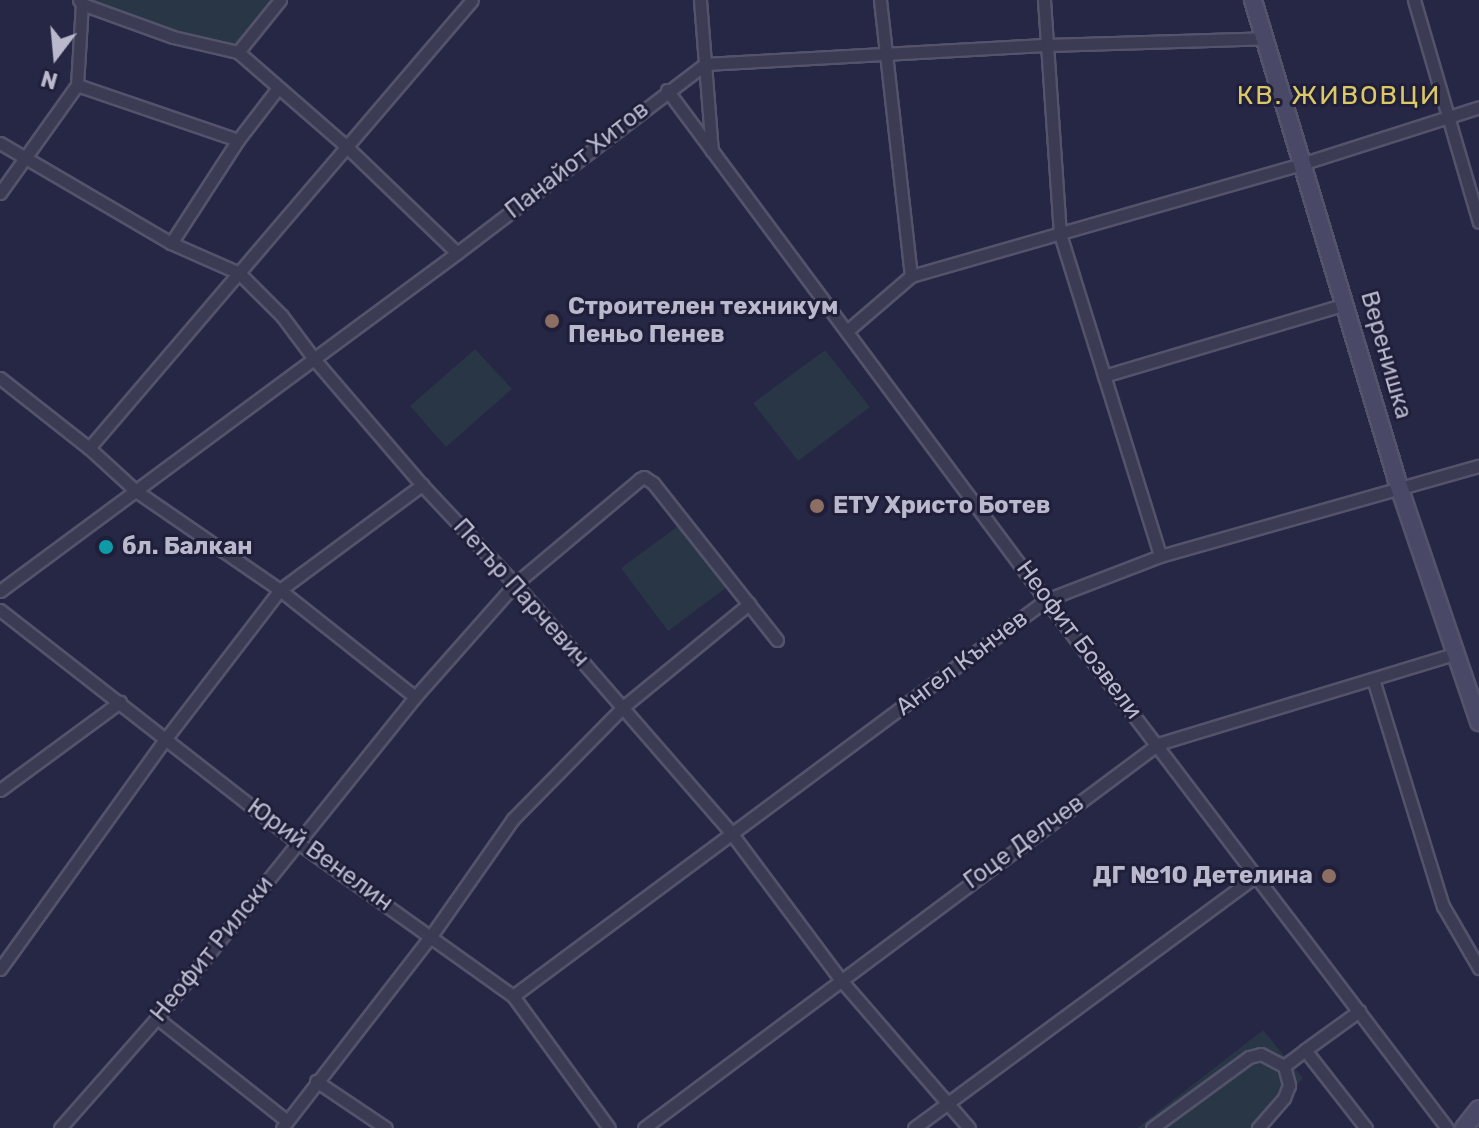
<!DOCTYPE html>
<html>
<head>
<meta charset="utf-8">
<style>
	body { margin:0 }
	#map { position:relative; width:1479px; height:1128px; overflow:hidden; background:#262645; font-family:Rubik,sans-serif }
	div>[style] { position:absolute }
	.green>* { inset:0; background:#283646 }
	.roads { filter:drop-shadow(2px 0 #53536b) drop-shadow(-2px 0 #53536b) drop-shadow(0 2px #53536b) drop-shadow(0 -2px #53536b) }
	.street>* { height:11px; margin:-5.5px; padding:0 5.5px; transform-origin:5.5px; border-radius:5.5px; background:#3b3b54 }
	.secondary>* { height:16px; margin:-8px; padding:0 8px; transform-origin:8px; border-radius:8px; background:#494867 }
	.dots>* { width:22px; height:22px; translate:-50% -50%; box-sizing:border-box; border:4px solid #1f1f3a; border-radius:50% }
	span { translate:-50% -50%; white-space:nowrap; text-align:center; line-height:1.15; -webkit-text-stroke:6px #1f1f3a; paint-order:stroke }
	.street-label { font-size:24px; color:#b9b8cd }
	.poi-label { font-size:24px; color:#b9b8cd; font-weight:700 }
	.left { translate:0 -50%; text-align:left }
	.right { translate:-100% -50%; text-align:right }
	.neighbourhood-label { font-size:26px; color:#dcc965; letter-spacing:2px }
	.north { position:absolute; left:16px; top:16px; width:80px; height:80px; -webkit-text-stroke:6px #1f1f3a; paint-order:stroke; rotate:196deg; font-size:22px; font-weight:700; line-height:32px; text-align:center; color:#b9b8cd }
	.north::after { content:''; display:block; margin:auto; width:28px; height:36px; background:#b9b8cd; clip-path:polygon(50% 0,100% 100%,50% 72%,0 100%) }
</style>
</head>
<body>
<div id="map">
	<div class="green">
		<i style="clip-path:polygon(79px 0,280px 0,238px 52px,173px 37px)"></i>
		<i style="clip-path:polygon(475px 349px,512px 389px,446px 447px,410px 406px)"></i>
		<i style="clip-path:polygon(825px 350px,870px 407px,798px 461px,753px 403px)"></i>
		<i style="clip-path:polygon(682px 523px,730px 585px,668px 631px,621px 568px)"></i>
		<i style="clip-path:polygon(1263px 1030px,1303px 1078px,1261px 1128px,1137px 1128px)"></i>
	</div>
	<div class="roads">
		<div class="street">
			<i style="left:79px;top:0;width:5px;rotate:53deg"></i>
			<i style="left:82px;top:4px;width:97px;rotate:19.9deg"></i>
			<i style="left:173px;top:37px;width:67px;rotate:13deg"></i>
			<i style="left:238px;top:52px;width:146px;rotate:41.1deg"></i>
			<i style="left:348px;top:148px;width:151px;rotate:43.9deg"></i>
			<i style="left:700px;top:0;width:151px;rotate:85.5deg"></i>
			<i style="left:880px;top:0;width:278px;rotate:83.6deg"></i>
			<i style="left:1044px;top:0;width:235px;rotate:86.1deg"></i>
			<i style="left:1060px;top:234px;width:337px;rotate:72.7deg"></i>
			<i style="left:1414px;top:0;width:231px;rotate:73.7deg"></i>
			<i style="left:238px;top:52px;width:67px;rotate:-51.1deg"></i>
			<i style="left:77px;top:85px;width:170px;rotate:18.9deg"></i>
			<i style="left:238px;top:140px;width:123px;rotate:123deg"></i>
			<i style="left:667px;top:90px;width:635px;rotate:53.38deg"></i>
			<i style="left:1046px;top:600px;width:663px;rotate:52.78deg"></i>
			<i style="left:238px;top:140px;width:66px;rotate:-52.4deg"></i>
			<i style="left:0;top:143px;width:198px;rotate:30.3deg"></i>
			<i style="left:171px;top:243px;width:74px;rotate:23.8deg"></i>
			<i style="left:239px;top:273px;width:61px;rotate:45deg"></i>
			<i style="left:282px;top:316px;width:54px;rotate:53.3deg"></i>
			<i style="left:314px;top:359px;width:166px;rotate:49.4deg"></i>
			<i style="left:422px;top:485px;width:136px;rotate:46.8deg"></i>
			<i style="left:515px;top:584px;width:331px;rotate:49deg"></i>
			<i style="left:732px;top:834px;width:181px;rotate:53.3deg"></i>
			<i style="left:840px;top:979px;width:197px;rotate:49.1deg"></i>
			<i style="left:0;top:193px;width:133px;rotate:-54.5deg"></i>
			<i style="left:77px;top:85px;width:81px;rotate:-86.5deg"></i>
			<i style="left:847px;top:331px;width:84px;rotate:-40.7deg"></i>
			<i style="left:911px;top:276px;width:409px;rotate:-16deg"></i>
			<i style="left:1304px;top:163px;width:184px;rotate:-17.7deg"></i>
			<i style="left:1104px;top:376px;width:252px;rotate:-16.6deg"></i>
			<i style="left:0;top:378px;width:113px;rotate:38.2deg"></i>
			<i style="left:89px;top:448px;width:64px;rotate:42.5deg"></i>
			<i style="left:136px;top:491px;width:175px;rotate:34.5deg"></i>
			<i style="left:280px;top:590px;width:172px;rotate:38.4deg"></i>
			<i style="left:89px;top:448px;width:589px;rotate:-49.47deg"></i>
			<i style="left:0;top:591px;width:568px;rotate:-36.49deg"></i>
			<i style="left:457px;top:253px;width:312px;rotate:-37.3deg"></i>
			<i style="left:705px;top:64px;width:344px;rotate:-3.2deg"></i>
			<i style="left:1048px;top:45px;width:218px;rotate:-1.8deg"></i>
			<i style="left:0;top:610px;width:377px;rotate:38deg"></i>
			<i style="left:297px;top:842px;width:265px;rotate:35.5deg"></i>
			<i style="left:513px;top:996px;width:163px;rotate:54deg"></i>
			<i style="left:1373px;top:679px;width:238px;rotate:72.9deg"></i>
			<i style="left:1443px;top:906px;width:72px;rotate:59.9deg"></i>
			<i style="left:0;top:790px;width:149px;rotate:-36.3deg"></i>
			<i style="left:0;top:969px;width:286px;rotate:-54.3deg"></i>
			<i style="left:167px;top:737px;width:185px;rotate:-52.5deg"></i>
			<i style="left:280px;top:590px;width:177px;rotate:-36.5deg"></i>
			<i style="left:513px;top:996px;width:664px;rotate:-36.61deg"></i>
			<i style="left:1046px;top:600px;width:122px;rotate:-21.1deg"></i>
			<i style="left:1160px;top:556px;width:331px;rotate:-15.8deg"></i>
			<i style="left:157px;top:1018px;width:166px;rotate:38.4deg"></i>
			<i style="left:1305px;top:1050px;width:67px;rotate:-35.8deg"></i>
			<i style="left:1284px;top:1066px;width:26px;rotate:-37deg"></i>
			<i style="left:1305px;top:1050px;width:99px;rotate:52deg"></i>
			<i style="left:316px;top:1081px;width:84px;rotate:33.9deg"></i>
			<i style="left:60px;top:1128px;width:147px;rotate:-48.6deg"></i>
			<i style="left:157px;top:1018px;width:412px;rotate:-51.2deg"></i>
			<i style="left:415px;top:697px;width:151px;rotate:-48.5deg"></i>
			<i style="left:515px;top:584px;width:163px;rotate:-40deg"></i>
			<i style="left:640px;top:479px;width:4px;rotate:-27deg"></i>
			<i style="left:644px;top:477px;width:11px;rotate:34deg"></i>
			<i style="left:653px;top:483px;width:200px;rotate:51.7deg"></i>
			<i style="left:282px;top:1128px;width:243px;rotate:-52.2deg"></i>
			<i style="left:431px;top:936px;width:143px;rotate:-55deg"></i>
			<i style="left:513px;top:819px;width:157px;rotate:-45.5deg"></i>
			<i style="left:623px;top:707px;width:163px;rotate:-39.3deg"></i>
			<i style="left:644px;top:1128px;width:642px;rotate:-36.76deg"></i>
			<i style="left:1158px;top:744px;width:309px;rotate:-16.9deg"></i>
			<i style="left:914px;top:1128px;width:425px;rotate:-36.4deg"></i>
			<i style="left:1152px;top:1128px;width:120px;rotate:-36.2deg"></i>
			<i style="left:1249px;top:1057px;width:12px;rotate:-14deg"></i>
			<i style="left:1261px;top:1054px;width:26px;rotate:28deg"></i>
			<i style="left:1284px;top:1066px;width:20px;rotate:75deg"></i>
			<i style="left:1289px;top:1085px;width:14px;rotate:111deg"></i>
			<i style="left:1284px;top:1098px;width:40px;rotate:131deg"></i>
		</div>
		<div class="secondary">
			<i style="left:1253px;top:0;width:499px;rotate:73.3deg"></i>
			<i style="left:1396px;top:478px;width:258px;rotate:71.2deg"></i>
			<i style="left:1464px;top:1128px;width:24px;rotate:-52deg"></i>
		</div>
	</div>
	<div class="dots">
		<i style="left:552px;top:321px;background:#8d6e63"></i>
		<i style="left:817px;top:506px;background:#8d6e63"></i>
		<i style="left:106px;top:547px;background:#0f9aa8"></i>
		<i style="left:1329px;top:876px;background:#8d6e63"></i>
	</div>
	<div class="street-label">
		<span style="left:577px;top:160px;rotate:-38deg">Панайот Хитов</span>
		<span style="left:1386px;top:355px;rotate:74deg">Веренишка</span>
		<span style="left:521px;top:593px;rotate:48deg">Петър Парчевич</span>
		<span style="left:1079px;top:640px;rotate:53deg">Неофит Бозвели</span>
		<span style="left:962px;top:663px;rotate:-37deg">Ангел Кънчев</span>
		<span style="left:1024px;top:842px;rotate:-36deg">Гоце Делчев</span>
		<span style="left:320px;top:855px;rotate:36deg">Юрий Венелин</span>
		<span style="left:212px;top:949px;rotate:-51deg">Неофит Рилски</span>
	</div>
	<div class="poi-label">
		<span class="left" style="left:568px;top:321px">Строителен техникум<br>Пеньо Пенев</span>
		<span class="left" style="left:833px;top:506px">ЕТУ Христо Ботев</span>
		<span class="left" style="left:122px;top:547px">бл. Балкан</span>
		<span class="right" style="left:1313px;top:876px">ДГ №10 Детелина</span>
	</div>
	<div class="neighbourhood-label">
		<span style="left:1339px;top:96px">КВ. ЖИВОВЦИ</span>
	</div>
	<div class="north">N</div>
</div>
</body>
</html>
